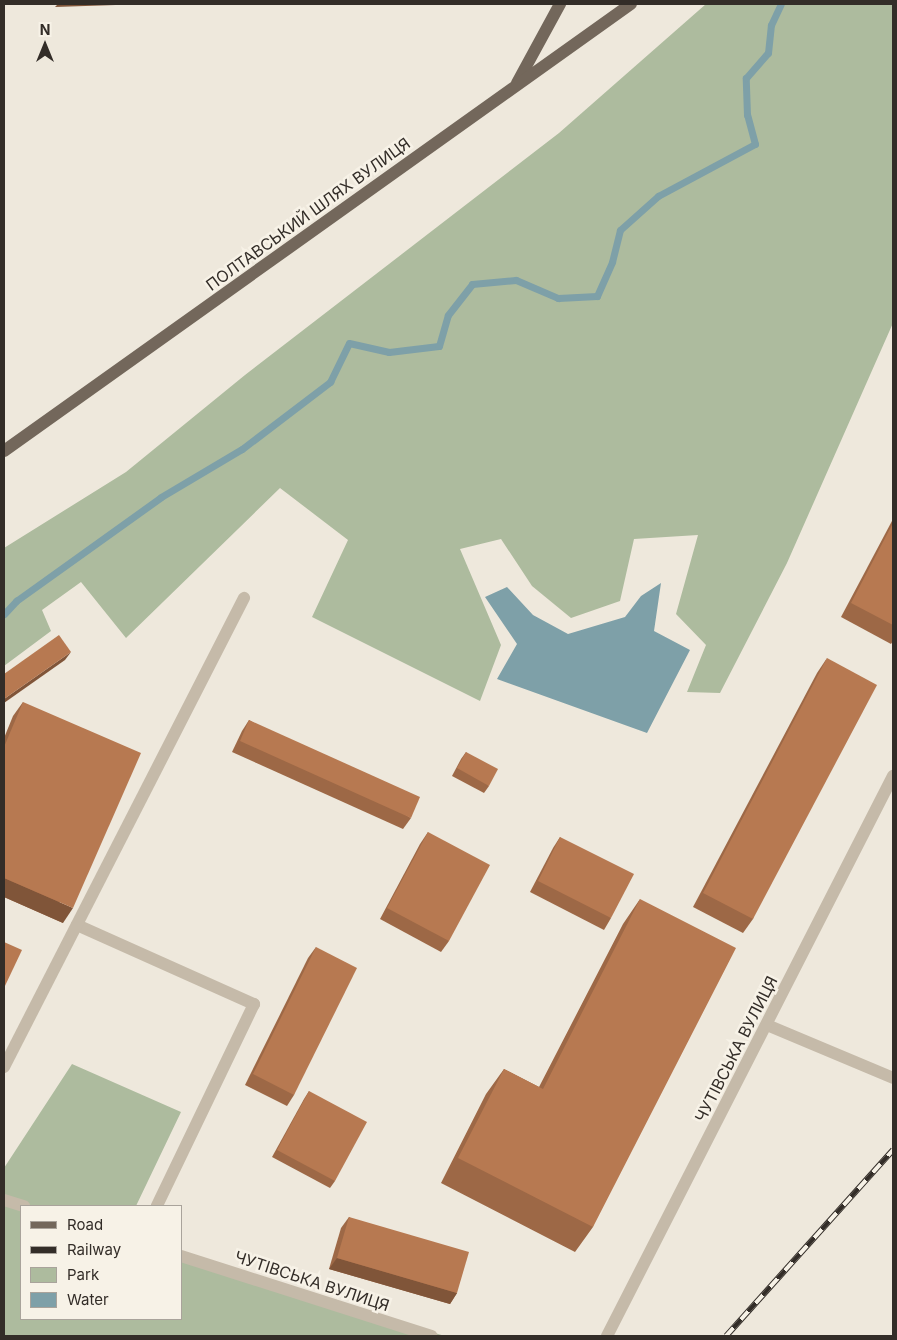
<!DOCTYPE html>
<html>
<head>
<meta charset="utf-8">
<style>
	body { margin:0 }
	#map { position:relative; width:897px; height:1340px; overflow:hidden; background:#eee8dc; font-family:Inter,sans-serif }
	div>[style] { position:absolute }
	.green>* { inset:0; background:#adbb9e }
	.water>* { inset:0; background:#7ea0a8 }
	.stream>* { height:7px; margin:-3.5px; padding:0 3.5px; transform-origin:3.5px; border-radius:3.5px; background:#7ea0a8 }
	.minor>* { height:12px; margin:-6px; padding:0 6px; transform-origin:6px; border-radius:6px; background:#c5baa9 }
	.major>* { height:12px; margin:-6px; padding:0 6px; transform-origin:6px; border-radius:6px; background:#73675b }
	.rail>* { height:5.5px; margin-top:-2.75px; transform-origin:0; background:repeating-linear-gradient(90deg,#f7f2e7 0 11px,#332d28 0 22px); box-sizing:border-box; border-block:1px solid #332d28 }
	.wall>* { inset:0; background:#9d6846 }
	.shaded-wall>* { inset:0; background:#805539 }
	.building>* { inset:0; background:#b77951 }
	span { translate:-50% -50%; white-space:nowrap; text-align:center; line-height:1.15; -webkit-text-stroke:5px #f7f2e7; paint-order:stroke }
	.street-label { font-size:16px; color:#332d28 }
	.frame { position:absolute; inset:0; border:5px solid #332d28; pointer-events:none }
	.legend { position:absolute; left:20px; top:1205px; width:162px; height:115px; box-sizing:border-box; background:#f7f2e7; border:1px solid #a9a39b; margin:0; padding:6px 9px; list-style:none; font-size:15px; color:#332d28 }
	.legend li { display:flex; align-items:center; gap:10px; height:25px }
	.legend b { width:25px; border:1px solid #a9a39b }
	.north { position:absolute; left:20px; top:20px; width:50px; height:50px; -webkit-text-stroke:4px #f7f2e7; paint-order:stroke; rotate:0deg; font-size:14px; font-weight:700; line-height:20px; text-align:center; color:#332d28 }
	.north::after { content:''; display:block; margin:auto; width:18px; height:22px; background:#332d28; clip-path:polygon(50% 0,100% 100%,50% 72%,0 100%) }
</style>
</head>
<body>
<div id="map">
	<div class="green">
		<i style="clip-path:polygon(706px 4px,893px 4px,893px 323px,787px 563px,720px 693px,687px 692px,706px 645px,676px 614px,698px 535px,634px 539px,620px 601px,571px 618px,532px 586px,501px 539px,460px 549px,501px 645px,480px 701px,312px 617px,348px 540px,280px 488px,126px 638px,81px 582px,42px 610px,51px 631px,4px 666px,4px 548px,126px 472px,245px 375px,559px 133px)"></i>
		<i style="clip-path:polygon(72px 1064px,181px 1112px,136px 1206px,21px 1206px,21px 1319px,181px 1319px,181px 1259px,445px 1336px,4px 1336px,4px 1168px)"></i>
	</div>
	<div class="water">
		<i style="clip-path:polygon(661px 583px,654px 631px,690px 650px,647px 733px,497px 679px,517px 644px,485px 597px,507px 587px,533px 615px,568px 634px,625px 617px,641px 596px)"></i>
	</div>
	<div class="stream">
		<i style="left:4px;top:614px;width:18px;rotate:-47deg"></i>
		<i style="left:16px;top:601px;width:178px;rotate:-35.6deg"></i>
		<i style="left:161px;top:497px;width:94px;rotate:-30.7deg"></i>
		<i style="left:242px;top:449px;width:111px;rotate:-37.3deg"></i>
		<i style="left:330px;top:382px;width:43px;rotate:-64deg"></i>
		<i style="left:349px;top:343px;width:41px;rotate:12.7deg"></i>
		<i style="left:389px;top:352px;width:50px;rotate:-6.8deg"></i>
		<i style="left:439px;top:346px;width:32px;rotate:-74deg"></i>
		<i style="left:448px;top:315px;width:39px;rotate:-52deg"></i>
		<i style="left:472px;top:284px;width:44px;rotate:-5.2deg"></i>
		<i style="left:516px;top:280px;width:46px;rotate:23.2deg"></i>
		<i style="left:558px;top:298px;width:39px;rotate:-3deg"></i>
		<i style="left:597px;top:296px;width:37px;rotate:-66deg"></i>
		<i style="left:612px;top:262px;width:33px;rotate:-76deg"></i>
		<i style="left:620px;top:230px;width:51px;rotate:-41.8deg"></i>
		<i style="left:658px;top:196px;width:110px;rotate:-28.2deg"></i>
		<i style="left:755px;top:144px;width:30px;rotate:-105deg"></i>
		<i style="left:747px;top:115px;width:37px;rotate:-92deg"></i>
		<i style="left:746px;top:78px;width:33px;rotate:-49deg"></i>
		<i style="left:768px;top:53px;width:28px;rotate:-84deg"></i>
		<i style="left:771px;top:25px;width:23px;rotate:-65deg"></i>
	</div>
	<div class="minor">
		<i style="left:77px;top:925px;width:194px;rotate:24.1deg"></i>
		<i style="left:254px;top:1004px;width:224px;rotate:115.7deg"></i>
		<i style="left:767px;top:1025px;width:137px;rotate:22.8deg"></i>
		<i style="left:4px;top:1067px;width:527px;rotate:-62.9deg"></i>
		<i style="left:4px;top:1200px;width:21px;rotate:17deg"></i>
		<i style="left:181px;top:1256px;width:263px;rotate:17.7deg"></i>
		<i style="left:607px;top:1336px;width:629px;rotate:-62.95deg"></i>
	</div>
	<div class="major">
		<i style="left:517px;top:83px;width:90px;rotate:-61.4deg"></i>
		<i style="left:4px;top:451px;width:770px;rotate:-35.49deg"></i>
	</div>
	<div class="rail">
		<i style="left:726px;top:1336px;width:250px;rotate:-48.1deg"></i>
	</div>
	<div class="wall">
		<i style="clip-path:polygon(893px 519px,893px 641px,891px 644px,841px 617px)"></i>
		<i style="clip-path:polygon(827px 658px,753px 919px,743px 933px,693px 907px,817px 673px)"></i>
		<i style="clip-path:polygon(23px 702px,63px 923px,4px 897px,4px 738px,13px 716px)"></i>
		<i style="clip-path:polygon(249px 720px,411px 818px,403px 829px,232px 752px,242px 731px)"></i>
		<i style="clip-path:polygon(466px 752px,489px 786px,484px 793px,452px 776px,461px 759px)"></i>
		<i style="clip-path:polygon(428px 832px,449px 941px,441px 952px,380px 919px,420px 844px)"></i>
		<i style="clip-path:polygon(560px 837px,611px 918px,604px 930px,530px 892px,553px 848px)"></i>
		<i style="clip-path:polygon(640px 899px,593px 1227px,575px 1252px,441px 1183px,486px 1094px,504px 1069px,539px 1087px,623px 924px)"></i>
		<i style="clip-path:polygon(316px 947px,294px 1095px,287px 1106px,245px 1085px,308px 958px)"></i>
		<i style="clip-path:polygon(309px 1091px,335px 1181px,330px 1188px,272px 1157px,304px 1099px)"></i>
		<i style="clip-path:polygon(349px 1217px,457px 1293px,450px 1304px,329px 1269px,341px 1228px)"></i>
	</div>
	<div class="shaded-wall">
		<i style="clip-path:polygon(58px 4px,146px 4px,55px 7px)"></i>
		<i style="clip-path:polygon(71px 652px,65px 660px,4px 703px,4px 699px)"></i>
		<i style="clip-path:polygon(4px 878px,73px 908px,63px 923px,4px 897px)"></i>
		<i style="clip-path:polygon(337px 1258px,457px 1293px,450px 1304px,329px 1269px)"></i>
	</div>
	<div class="building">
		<i style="clip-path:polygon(893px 523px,893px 625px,851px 603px)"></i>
		<i style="clip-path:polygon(59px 635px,71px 652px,4px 699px,4px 674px)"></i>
		<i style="clip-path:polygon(827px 658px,877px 685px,753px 919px,703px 893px)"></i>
		<i style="clip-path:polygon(23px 702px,141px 753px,73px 908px,4px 878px,4px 747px)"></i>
		<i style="clip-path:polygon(249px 720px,420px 797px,411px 818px,240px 741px)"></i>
		<i style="clip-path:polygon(466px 752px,498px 769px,489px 786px,457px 768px)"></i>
		<i style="clip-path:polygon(428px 832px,490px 865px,449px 941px,387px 908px)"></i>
		<i style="clip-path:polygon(560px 837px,634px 874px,611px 918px,538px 881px)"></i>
		<i style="clip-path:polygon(640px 899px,736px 948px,593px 1227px,458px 1158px,504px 1069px,543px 1089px)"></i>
		<i style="clip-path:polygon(4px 942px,22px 950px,4px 988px)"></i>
		<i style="clip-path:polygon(316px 947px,357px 968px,294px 1095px,253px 1074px)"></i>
		<i style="clip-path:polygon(309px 1091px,367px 1122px,335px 1181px,277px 1150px)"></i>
		<i style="clip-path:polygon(349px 1217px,469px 1252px,457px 1293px,337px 1258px)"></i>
	</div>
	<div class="street-label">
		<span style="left:308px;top:214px;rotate:-36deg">ПОЛТАВСЬКИЙ ШЛЯХ ВУЛИЦЯ</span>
		<span style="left:736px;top:1049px;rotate:-63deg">ЧУТІВСЬКА ВУЛИЦЯ</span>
		<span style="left:312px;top:1281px;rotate:18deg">ЧУТІВСЬКА ВУЛИЦЯ</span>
	</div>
	<div class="frame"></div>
	<ul class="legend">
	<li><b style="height:6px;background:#73675b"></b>Road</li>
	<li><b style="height:6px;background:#332d28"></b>Railway</li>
	<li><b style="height:14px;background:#adbb9e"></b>Park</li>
	<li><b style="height:14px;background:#7ea0a8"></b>Water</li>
	</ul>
	<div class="north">N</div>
</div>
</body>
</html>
